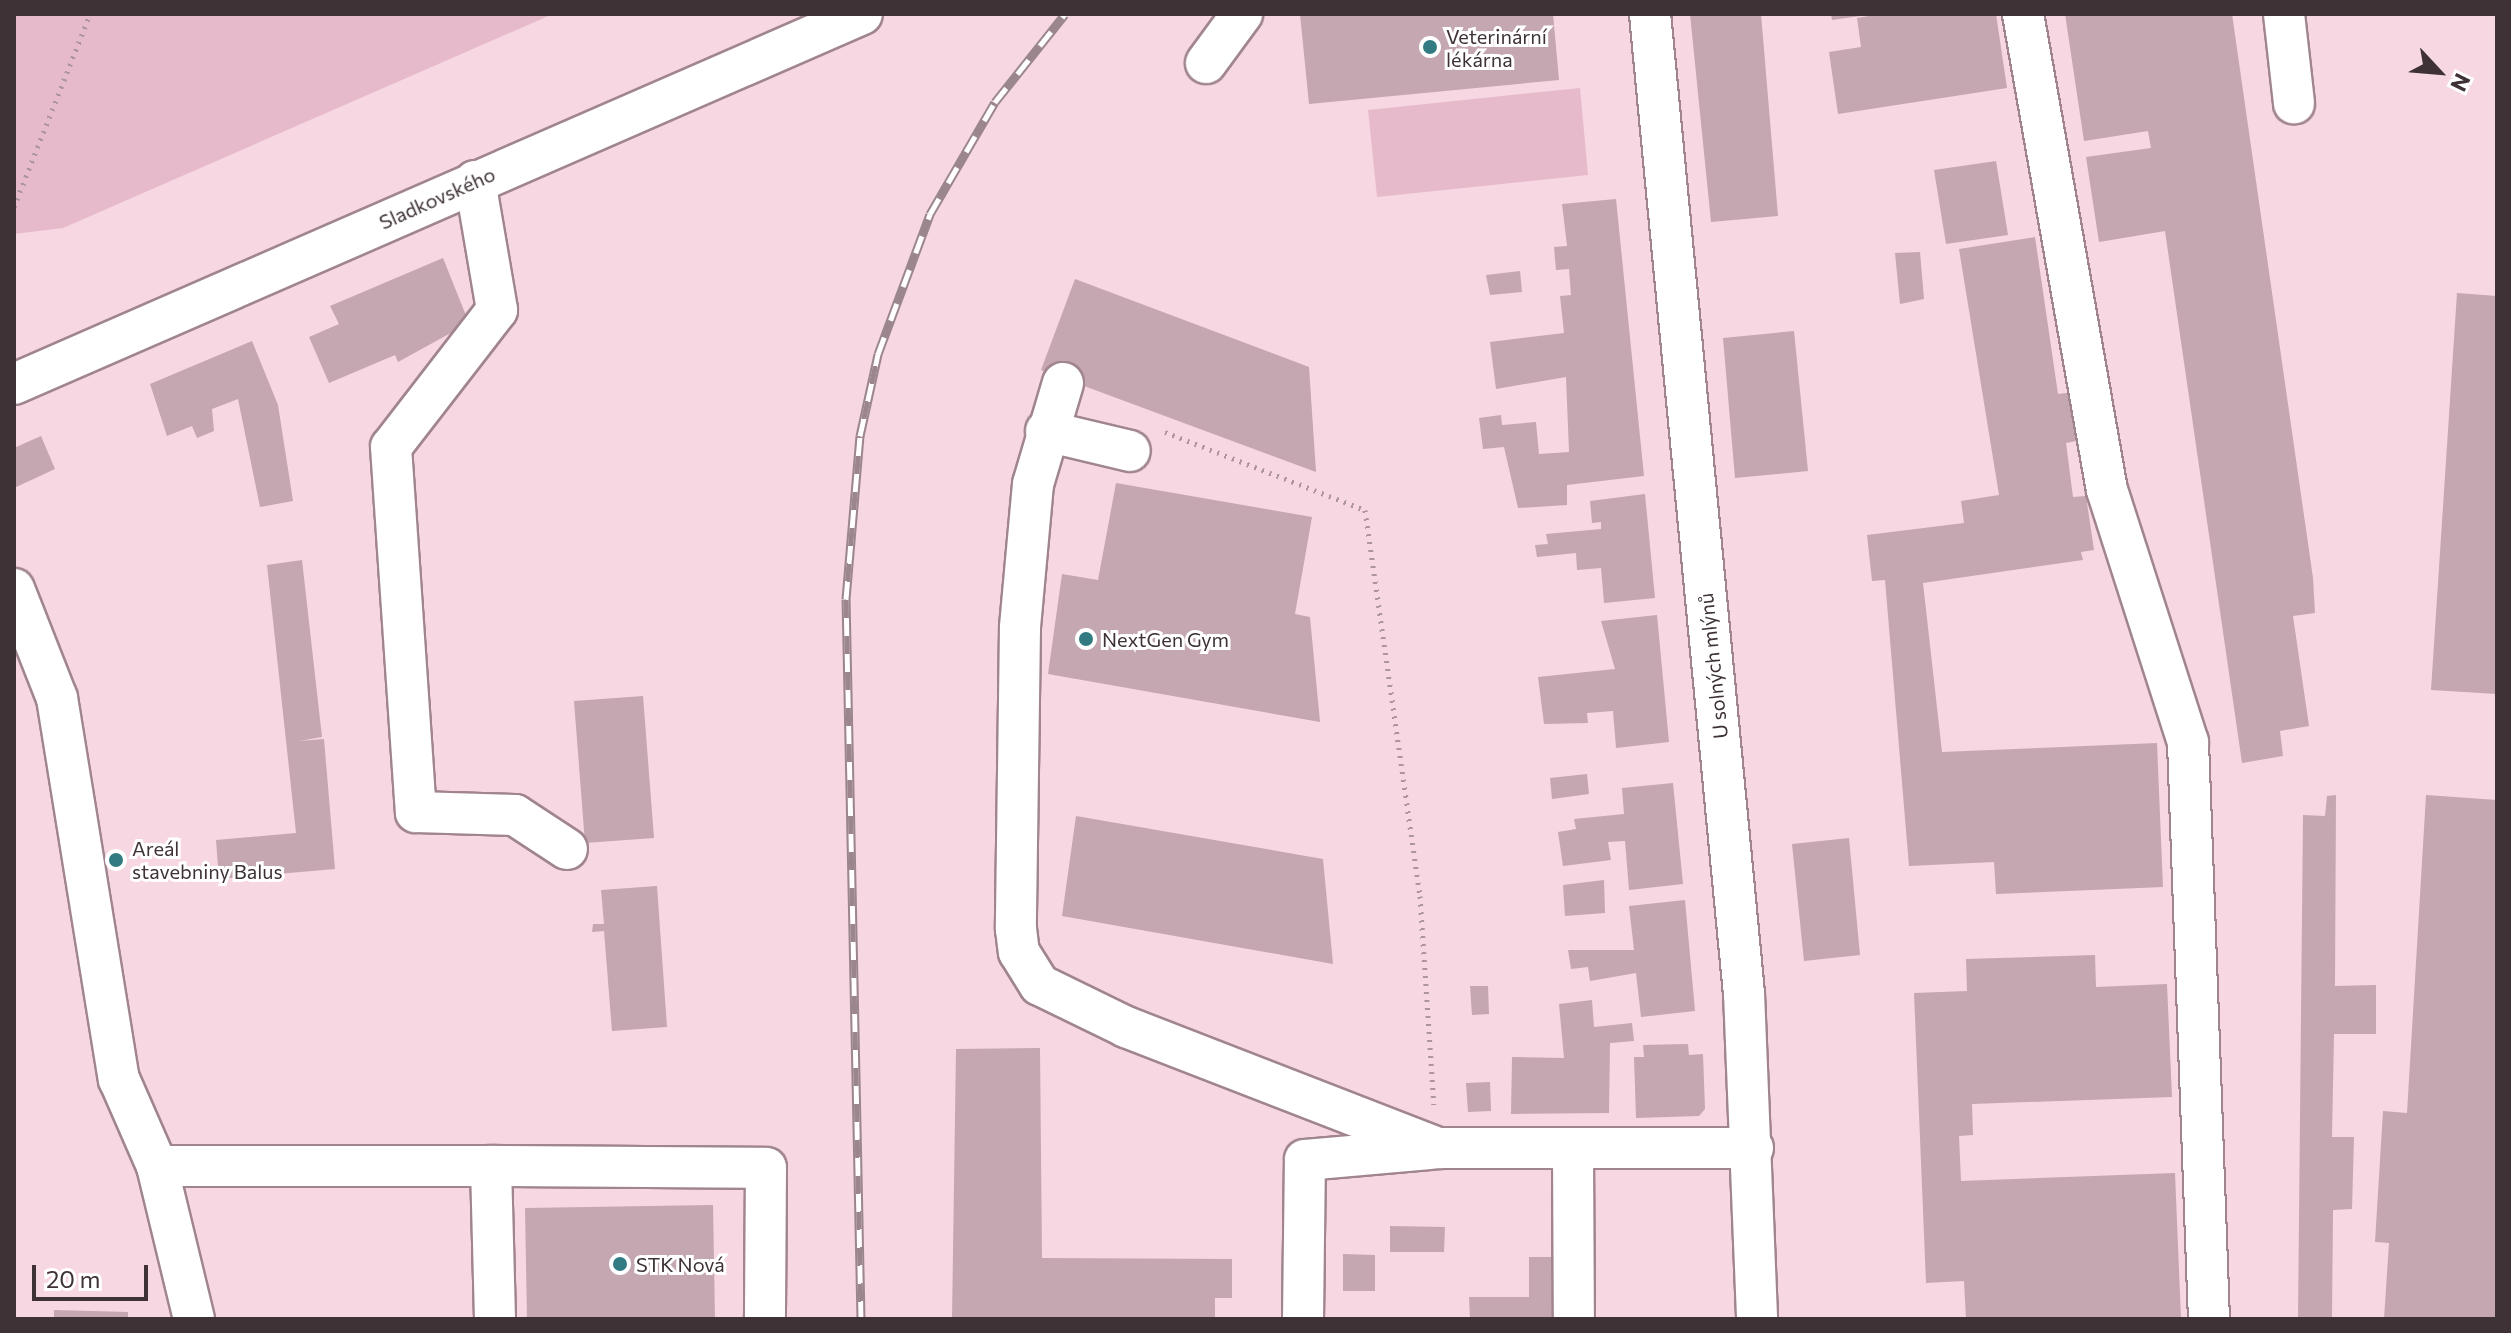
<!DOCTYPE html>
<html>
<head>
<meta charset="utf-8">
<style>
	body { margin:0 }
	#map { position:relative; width:2511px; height:1333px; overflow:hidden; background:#f6d7e2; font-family:Commissioner,sans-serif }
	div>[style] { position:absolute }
	.green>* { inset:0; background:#e7bacb }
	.building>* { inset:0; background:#c4a7b1 }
	.path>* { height:5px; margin-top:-2.5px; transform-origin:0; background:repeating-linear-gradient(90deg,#ac959d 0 2px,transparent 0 8px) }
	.roads { filter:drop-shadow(2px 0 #a0858f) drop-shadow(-2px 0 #a0858f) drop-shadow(0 2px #a0858f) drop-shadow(0 -2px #a0858f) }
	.minor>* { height:40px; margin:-20px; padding:0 20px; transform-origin:20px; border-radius:20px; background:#fff }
	.rail>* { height:9px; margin-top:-4.5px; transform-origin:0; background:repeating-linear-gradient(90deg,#fff 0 18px,#9b868e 0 36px); box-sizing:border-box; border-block:2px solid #9b868e }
	.dots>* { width:22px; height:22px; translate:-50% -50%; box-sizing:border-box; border:4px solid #fff; border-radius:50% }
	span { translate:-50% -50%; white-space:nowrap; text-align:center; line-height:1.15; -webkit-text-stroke:6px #fff; paint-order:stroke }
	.poi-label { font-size:20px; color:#3e3237 }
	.left { translate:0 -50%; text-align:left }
	.street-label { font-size:20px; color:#3e3237 }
	.frame { position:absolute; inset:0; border:16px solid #3e3237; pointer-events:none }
	.north { position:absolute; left:2399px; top:32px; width:80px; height:80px; -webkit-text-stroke:6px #fff; paint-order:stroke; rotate:116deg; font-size:22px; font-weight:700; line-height:32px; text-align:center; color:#3e3237 }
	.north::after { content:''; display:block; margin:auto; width:28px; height:36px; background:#3e3237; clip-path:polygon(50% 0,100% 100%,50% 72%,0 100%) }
	.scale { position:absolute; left:32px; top:1265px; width:116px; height:36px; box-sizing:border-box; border:4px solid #3e3237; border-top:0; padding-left:10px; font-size:24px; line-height:28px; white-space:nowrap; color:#3e3237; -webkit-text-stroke:6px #fff; paint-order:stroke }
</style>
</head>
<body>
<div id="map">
	<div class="green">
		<i style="clip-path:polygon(14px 14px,553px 14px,63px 228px,14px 234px)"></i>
		<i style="clip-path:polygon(1580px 88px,1588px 175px,1377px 197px,1368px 110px)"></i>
	</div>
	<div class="building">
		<i style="clip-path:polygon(1300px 14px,1553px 14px,1559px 80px,1309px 104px)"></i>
		<i style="clip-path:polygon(1690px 14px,1761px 14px,1778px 216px,1711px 222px)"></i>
		<i style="clip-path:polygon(1831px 14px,1860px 14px,1860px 16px,1832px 20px)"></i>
		<i style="clip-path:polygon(1881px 14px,1996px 14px,2007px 88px,1838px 114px,1829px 52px,1861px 47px,1857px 18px)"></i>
		<i style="clip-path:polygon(2065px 14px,2232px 14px,2313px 578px,2315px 613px,2293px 616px,2309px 726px,2280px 731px,2283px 756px,2242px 763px,2165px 231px,2099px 242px,2086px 157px,2151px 148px,2148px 131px,2084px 141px)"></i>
		<i style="clip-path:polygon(1996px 161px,2008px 235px,1946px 244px,1934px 170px)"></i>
		<i style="clip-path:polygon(1616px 199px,1644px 476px,1567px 485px,1567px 505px,1518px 508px,1504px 447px,1483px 449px,1479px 418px,1501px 415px,1502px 425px,1536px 422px,1539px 454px,1569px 452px,1566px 377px,1496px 389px,1490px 342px,1564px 333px,1560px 296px,1571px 295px,1569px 269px,1556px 270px,1554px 247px,1567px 246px,1562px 204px)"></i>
		<i style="clip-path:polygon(2035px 237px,2058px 394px,2074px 392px,2081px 440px,2066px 443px,2073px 497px,2086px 496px,2094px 550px,2081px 552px,2083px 560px,1923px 583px,1942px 752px,2157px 743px,2163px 887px,1996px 894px,1994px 862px,1909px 866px,1885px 580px,1872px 581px,1867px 535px,1964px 523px,1961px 501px,1999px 495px,1959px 249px)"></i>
		<i style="clip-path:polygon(1920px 252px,1924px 299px,1900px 304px,1895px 253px)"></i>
		<i style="clip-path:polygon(443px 258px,469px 323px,398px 362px,395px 355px,329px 383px,309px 337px,339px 324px,330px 306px)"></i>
		<i style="clip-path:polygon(1520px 271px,1522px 292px,1490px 295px,1486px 275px)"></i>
		<i style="clip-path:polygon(1075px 279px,1309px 367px,1316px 472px,1041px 370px)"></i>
		<i style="clip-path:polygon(2457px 293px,2497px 296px,2497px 694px,2431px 690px)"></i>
		<i style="clip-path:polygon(1794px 331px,1808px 471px,1735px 478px,1723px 338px)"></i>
		<i style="clip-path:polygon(252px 341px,278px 405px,293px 501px,260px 507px,238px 399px,212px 409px,214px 431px,197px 438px,192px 426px,167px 436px,150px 384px)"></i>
		<i style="clip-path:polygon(41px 436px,55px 469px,14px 488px,14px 448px)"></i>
		<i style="clip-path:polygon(1116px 483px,1312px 517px,1295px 614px,1310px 617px,1320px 722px,1048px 674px,1062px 574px,1098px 580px)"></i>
		<i style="clip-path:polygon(1645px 494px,1655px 598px,1604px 603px,1601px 568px,1577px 570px,1576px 553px,1537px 557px,1535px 545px,1548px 544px,1546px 534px,1601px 529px,1601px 522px,1592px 523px,1590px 501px)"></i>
		<i style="clip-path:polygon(302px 560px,322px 737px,299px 741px,324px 739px,335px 869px,219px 879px,216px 840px,296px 833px,267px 565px)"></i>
		<i style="clip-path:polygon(1657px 615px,1669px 742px,1616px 748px,1613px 711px,1587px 713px,1588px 723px,1544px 724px,1538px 677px,1615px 669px,1601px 621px)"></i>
		<i style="clip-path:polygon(643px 696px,654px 838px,585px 843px,574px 701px)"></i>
		<i style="clip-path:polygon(1587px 774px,1589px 794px,1552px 799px,1550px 778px)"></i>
		<i style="clip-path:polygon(1673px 783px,1683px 884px,1629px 890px,1625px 841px,1608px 842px,1611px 860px,1563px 866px,1558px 832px,1576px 829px,1574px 819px,1624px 814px,1622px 788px)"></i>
		<i style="clip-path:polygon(2336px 795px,2335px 986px,2376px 985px,2376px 1034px,2334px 1034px,2332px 1137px,2354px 1137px,2352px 1209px,2333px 1210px,2332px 1319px,2298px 1319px,2303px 815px,2325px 816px,2327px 796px)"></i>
		<i style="clip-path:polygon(2426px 795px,2497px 800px,2497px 1319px,2384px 1319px,2389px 1243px,2375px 1242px,2383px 1111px,2407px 1113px)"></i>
		<i style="clip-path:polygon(1076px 816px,1323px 859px,1333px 964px,1062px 916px)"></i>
		<i style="clip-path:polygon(1849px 838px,1860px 955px,1804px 961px,1792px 844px)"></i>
		<i style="clip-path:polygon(1604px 880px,1605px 913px,1565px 916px,1563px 885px)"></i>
		<i style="clip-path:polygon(657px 886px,667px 1027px,612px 1031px,604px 931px,592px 932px,593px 924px,604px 924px,601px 890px)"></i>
		<i style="clip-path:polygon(1685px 900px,1695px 1011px,1641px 1017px,1636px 973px,1590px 981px,1588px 967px,1571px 969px,1568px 950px,1634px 950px,1629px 906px)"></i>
		<i style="clip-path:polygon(2095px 955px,2096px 987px,2167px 984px,2172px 1097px,1972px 1104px,1973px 1135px,1959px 1136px,1961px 1181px,2175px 1173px,2181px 1319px,1966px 1319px,1964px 1281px,1926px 1283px,1914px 993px,1967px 991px,1966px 959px)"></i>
		<i style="clip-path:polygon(1470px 986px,1488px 986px,1489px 1014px,1472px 1015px)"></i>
		<i style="clip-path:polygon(1592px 1000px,1594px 1027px,1632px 1023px,1634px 1041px,1610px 1043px,1609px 1113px,1511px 1114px,1512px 1057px,1564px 1058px,1559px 1004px)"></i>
		<i style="clip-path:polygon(1688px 1044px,1689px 1055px,1703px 1054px,1705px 1109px,1699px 1116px,1636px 1118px,1634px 1057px,1644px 1057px,1643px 1045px)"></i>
		<i style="clip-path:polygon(1040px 1048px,1042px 1258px,1232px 1259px,1232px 1298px,1215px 1298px,1215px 1319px,952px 1319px,956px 1049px)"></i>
		<i style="clip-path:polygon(1490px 1082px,1491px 1111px,1468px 1112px,1466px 1083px)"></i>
		<i style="clip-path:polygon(713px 1205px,715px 1319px,527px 1319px,525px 1208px)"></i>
		<i style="clip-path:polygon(1390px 1226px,1445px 1227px,1444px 1252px,1390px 1252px)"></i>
		<i style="clip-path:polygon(1343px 1254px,1375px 1255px,1375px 1291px,1343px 1291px)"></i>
		<i style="clip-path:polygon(1529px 1257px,1552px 1257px,1553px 1319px,1470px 1319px,1469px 1297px,1529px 1297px)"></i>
		<i style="clip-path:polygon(54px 1310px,128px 1312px,128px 1319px,54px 1319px)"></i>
	</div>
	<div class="path">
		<i style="left:14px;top:207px;width:207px;rotate:-68.5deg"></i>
		<i style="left:1165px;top:432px;width:215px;rotate:21.3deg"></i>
		<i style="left:1365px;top:510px;width:390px;rotate:81.9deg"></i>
		<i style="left:1420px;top:896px;width:209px;rotate:86.2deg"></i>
	</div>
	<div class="roads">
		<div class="minor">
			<i style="left:1650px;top:14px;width:984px;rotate:84.52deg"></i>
			<i style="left:1744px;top:993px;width:326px;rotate:87.7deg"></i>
			<i style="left:2023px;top:14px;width:483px;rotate:80deg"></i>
			<i style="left:2107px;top:490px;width:265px;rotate:72.2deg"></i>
			<i style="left:2188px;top:742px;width:577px;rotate:87.92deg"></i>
			<i style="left:2284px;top:14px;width:90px;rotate:83.6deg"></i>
			<i style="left:1206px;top:63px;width:61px;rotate:-53.7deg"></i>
			<i style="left:475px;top:181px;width:131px;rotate:80.3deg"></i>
			<i style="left:497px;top:310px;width:173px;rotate:127.7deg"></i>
			<i style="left:391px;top:447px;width:366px;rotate:86.1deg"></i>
			<i style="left:416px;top:812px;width:99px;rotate:1.7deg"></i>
			<i style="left:515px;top:815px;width:62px;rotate:33.2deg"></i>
			<i style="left:1063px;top:383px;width:105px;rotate:106.5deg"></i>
			<i style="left:1033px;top:484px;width:145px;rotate:95.2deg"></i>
			<i style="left:1020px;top:628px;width:301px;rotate:90.8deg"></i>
			<i style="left:1016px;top:929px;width:23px;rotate:83deg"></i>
			<i style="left:1019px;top:952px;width:39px;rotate:58deg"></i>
			<i style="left:1040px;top:985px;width:96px;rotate:26deg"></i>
			<i style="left:1126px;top:1027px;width:335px;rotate:21.2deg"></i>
			<i style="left:1438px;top:1148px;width:315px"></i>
			<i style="left:14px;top:384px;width:925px;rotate:-23.57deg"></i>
			<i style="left:1046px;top:431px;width:86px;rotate:13.4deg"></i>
			<i style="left:14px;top:589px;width:117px;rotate:68.5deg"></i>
			<i style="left:57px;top:698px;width:386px;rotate:80.8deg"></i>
			<i style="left:119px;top:1079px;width:95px;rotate:66.4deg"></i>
			<i style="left:157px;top:1166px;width:157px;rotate:76.4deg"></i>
			<i style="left:1573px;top:1152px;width:167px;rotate:89.7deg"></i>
			<i style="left:157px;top:1166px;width:334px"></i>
			<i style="left:491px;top:1166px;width:153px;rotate:88.5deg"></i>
			<i style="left:491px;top:1166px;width:275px;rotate:0.4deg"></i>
			<i style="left:766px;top:1168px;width:151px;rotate:90.4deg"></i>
			<i style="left:1303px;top:1319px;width:159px;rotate:-89.3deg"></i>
			<i style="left:1305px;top:1160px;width:125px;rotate:-5deg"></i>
		</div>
	</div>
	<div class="rail">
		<i style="left:861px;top:1319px;width:720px;rotate:-91.19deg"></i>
		<i style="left:846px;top:599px;width:164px;rotate:-85.1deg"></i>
		<i style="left:860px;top:436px;width:84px;rotate:-77.6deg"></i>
		<i style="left:878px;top:354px;width:149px;rotate:-69.6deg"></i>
		<i style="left:930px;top:214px;width:129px;rotate:-59.9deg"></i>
		<i style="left:995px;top:102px;width:112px;rotate:-51.5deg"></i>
	</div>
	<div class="dots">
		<i style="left:1430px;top:47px;background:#327b82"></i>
		<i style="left:1086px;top:639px;background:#327b82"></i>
		<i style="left:116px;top:860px;background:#327b82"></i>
		<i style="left:620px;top:1264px;background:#327b82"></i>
	</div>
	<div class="poi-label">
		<span class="left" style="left:1446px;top:48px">Veterinární<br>lékárna</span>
		<span class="left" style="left:1102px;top:639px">NextGen Gym</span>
		<span class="left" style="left:132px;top:860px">Areál<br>stavebniny Balus</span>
		<span class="left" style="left:636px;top:1264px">STK Nová</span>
	</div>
	<div class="street-label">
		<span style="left:437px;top:198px;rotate:-24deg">Sladkovského</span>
		<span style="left:1713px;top:666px;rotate:-96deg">U solných mlýnů</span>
	</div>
	<div class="frame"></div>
	<div class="north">N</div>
	<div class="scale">20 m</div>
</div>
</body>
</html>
